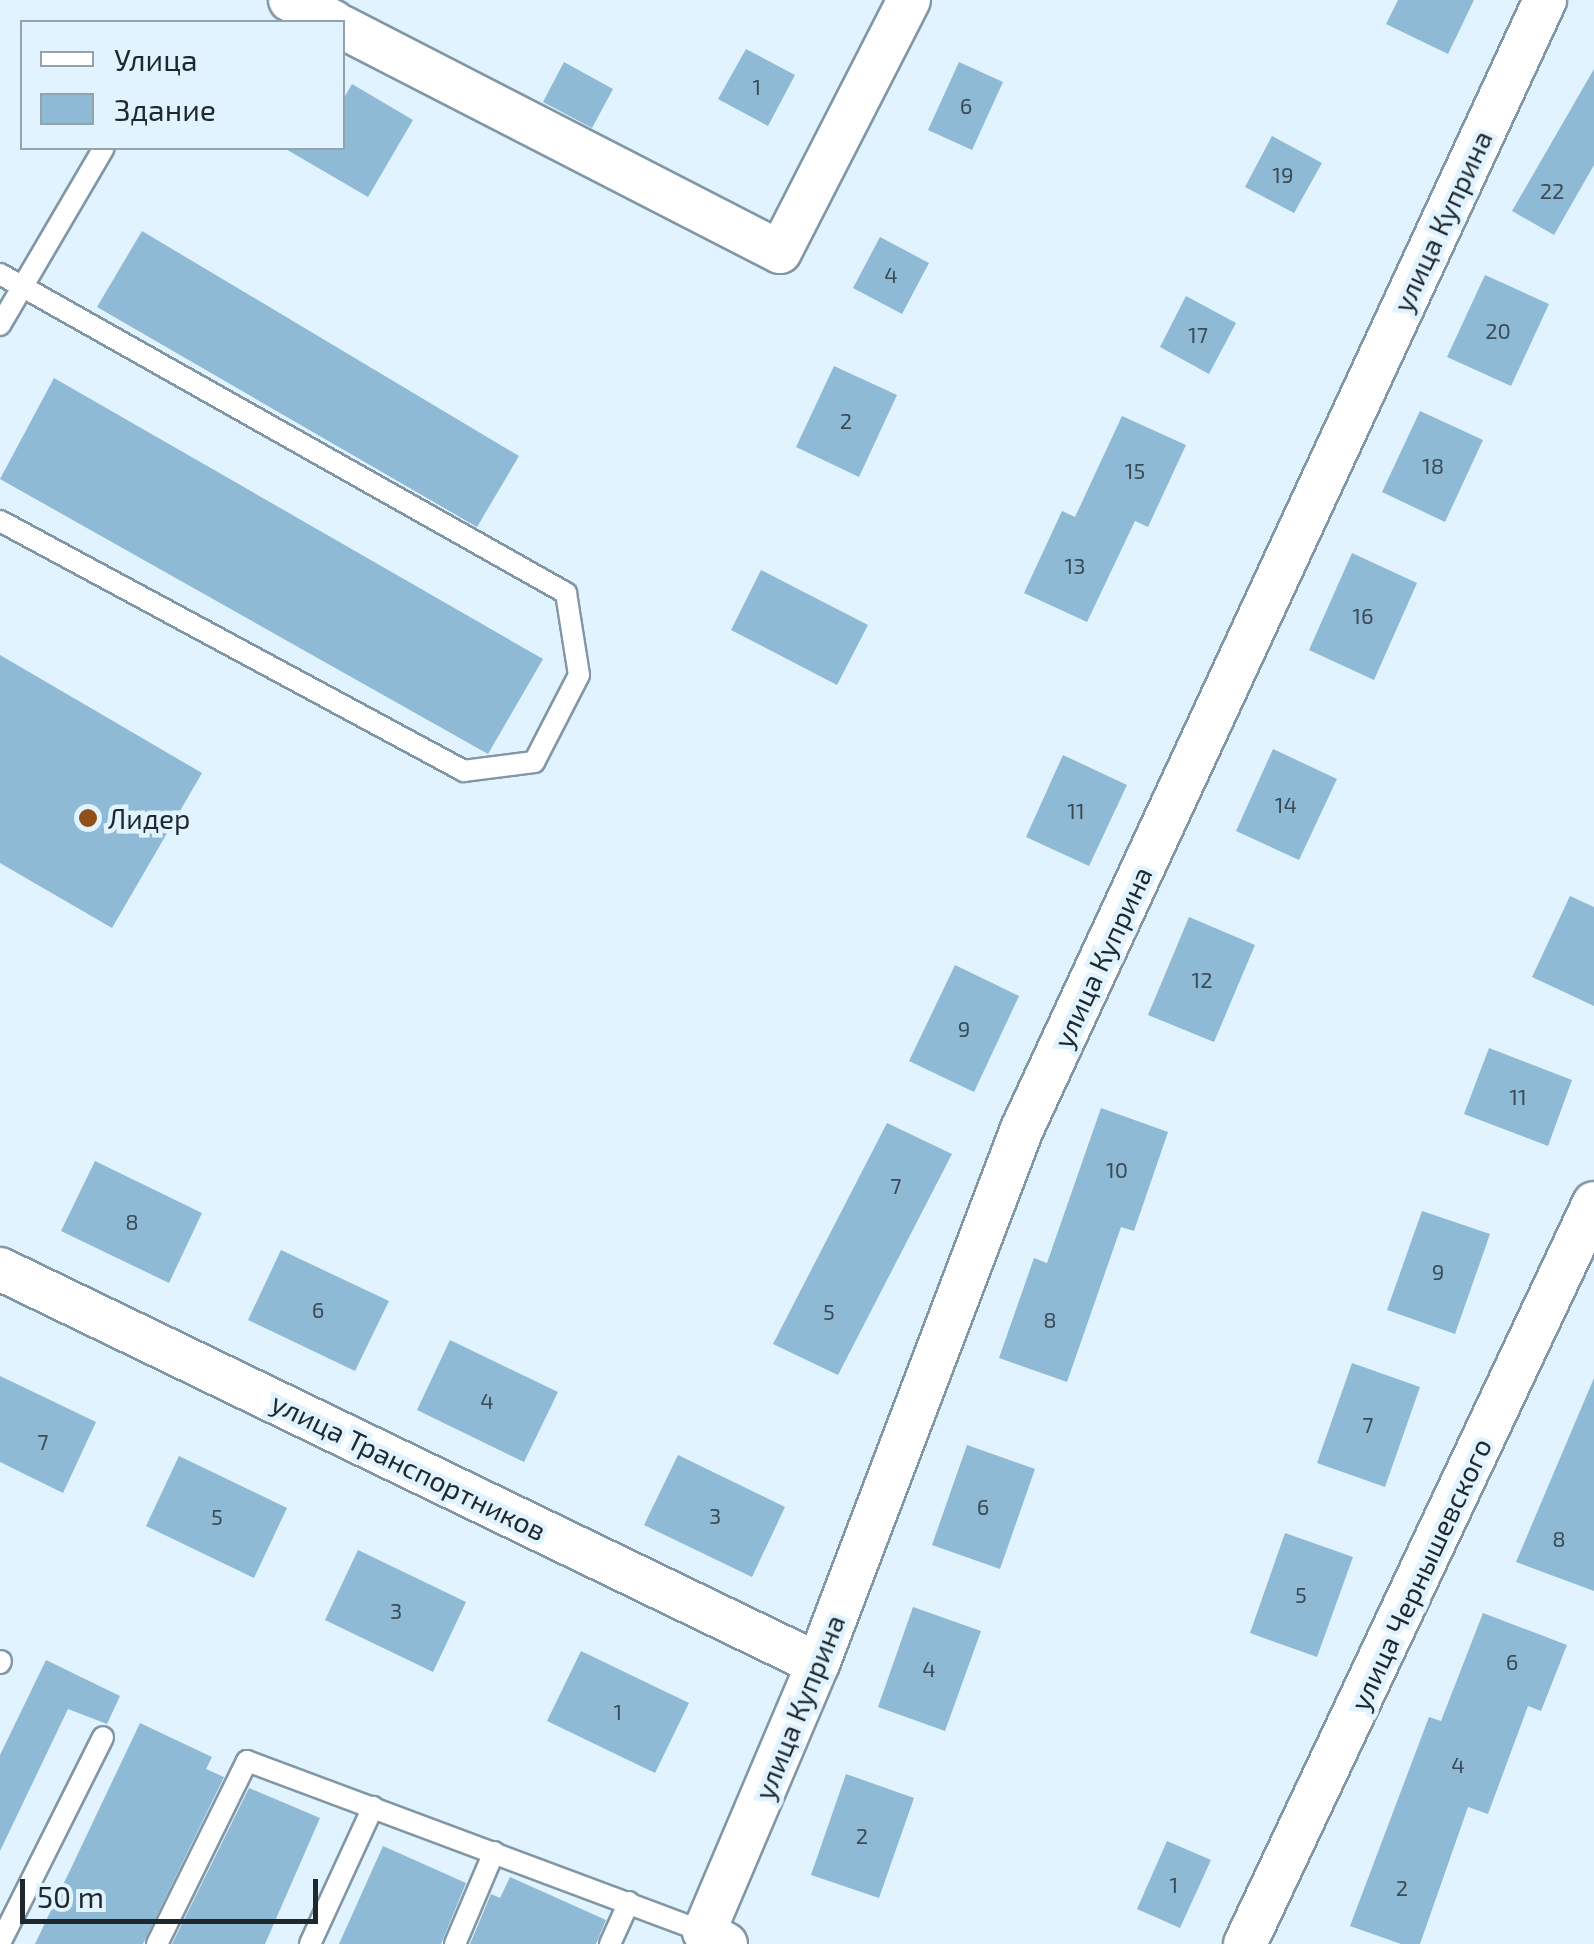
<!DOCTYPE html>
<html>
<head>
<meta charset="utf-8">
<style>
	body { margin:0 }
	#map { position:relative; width:1594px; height:1944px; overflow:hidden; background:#e0f3ff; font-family:"Exo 2",sans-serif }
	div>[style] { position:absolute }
	.building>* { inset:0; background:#8ebad5 }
	.roads { filter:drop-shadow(2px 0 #8297a5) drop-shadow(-2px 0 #8297a5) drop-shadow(0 2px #8297a5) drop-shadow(0 -2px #8297a5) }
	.service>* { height:20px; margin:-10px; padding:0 10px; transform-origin:10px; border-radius:10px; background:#fff }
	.minor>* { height:42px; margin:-21px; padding:0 21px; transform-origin:21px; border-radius:21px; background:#fff }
	.dots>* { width:28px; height:28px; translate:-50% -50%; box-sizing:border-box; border:5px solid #e0f3ff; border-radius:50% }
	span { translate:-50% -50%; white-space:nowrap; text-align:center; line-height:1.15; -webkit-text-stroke:9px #e0f3ff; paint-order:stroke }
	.number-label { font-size:22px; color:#3b4c57 }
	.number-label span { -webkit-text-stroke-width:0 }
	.street-label { font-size:28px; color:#1f282d }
	.poi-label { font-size:28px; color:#1f282d }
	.left { translate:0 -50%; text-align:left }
	.legend { position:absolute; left:20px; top:20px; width:325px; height:130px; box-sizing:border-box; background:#e0f3ff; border:2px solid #93a2ab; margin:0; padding:12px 18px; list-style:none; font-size:30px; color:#1f282d }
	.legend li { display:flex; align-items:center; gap:20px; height:50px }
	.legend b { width:50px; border:2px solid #93a2ab }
	.scale { position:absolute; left:20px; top:1879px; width:298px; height:45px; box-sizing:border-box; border:5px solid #1f282d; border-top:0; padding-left:12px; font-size:30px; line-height:35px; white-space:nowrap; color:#1f282d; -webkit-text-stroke:8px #e0f3ff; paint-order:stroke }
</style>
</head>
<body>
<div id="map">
	<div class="building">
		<i style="clip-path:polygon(1398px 0,1474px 0,1448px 54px,1386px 24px)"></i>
		<i style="clip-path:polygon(746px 49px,795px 75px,768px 126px,718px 99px)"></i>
		<i style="clip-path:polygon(564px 62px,613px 89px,592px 128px,543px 102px)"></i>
		<i style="clip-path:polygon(959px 62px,1003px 82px,972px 150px,928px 130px)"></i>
		<i style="clip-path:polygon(1594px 69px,1594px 165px,1554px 235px,1512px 211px)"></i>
		<i style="clip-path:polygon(352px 84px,413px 120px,368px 197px,284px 148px,342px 148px,342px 101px)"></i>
		<i style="clip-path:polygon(1272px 136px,1322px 163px,1294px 213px,1245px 187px)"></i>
		<i style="clip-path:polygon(142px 231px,519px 456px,477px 527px,97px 307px)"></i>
		<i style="clip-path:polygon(880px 237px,929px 263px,902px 314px,853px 288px)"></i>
		<i style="clip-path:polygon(1485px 275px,1549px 304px,1511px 386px,1447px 357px)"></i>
		<i style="clip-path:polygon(1186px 296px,1236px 323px,1209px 374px,1160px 347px)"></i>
		<i style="clip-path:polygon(834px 366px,897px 395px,859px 477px,796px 447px)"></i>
		<i style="clip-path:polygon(54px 378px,543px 659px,488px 754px,0 479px)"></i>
		<i style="clip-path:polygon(1420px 411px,1483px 440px,1445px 522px,1382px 492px)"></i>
		<i style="clip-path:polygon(1122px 416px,1186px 445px,1148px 527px,1135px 521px,1087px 622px,1024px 593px,1062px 511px,1075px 517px)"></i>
		<i style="clip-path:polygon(1352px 553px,1417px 583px,1374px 680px,1309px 650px)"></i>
		<i style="clip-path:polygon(761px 570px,868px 625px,837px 685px,731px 630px)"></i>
		<i style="clip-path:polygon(0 655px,202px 773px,112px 928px,0 863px)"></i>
		<i style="clip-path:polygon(1273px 749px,1337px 779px,1299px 860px,1236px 831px)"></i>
		<i style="clip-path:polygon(1063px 755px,1127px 785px,1089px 866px,1026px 837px)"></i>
		<i style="clip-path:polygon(1570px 896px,1594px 907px,1594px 1006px,1532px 977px)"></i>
		<i style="clip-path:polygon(1189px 917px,1255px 945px,1214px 1042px,1148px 1015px)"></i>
		<i style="clip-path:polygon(955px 965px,1019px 996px,974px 1092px,909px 1061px)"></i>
		<i style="clip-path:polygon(1489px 1048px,1572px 1080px,1548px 1146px,1464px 1114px)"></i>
		<i style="clip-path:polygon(1101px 1108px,1168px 1132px,1134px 1231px,1121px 1227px,1067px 1382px,999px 1358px,1034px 1258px,1047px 1263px)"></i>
		<i style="clip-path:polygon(887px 1123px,952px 1154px,838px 1375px,773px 1344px)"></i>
		<i style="clip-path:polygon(95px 1161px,202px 1213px,169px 1283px,61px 1231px)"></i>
		<i style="clip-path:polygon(1422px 1211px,1490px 1234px,1455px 1334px,1387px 1310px)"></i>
		<i style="clip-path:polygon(281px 1250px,389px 1301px,355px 1371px,248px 1320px)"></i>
		<i style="clip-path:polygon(450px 1340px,558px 1392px,524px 1462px,417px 1410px)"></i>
		<i style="clip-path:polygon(1352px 1363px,1420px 1387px,1385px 1487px,1317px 1463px)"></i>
		<i style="clip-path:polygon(0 1376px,96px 1422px,63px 1493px,0 1462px)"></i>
		<i style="clip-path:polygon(1594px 1378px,1594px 1591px,1516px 1562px)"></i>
		<i style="clip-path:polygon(967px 1445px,1035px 1469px,1000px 1569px,932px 1545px)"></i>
		<i style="clip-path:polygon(678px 1455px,785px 1507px,752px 1577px,644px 1525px)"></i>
		<i style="clip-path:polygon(179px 1456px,287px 1508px,254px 1578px,146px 1526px)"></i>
		<i style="clip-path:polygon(1285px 1533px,1353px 1557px,1317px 1657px,1250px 1633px)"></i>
		<i style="clip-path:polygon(358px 1550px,466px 1602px,433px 1672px,325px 1620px)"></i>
		<i style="clip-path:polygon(913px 1607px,981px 1631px,945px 1731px,878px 1707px)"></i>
		<i style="clip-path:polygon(1483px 1613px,1567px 1645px,1541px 1711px,1528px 1706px,1488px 1814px,1468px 1807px,1420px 1944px,1401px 1944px,1350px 1926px,1429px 1717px,1441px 1721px)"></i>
		<i style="clip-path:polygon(581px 1651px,689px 1703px,655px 1773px,547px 1721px)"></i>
		<i style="clip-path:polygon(46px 1660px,120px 1696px,107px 1724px,68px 1709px,0 1851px,0 1755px)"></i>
		<i style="clip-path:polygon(140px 1723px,212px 1757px,206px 1769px,224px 1777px,143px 1944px,35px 1944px)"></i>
		<i style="clip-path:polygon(846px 1774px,914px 1798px,879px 1898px,811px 1875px)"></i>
		<i style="clip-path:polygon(249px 1788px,320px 1818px,265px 1944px,172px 1944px)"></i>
		<i style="clip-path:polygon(1167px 1841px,1211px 1860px,1180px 1928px,1137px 1909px)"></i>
		<i style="clip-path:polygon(383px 1846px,466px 1883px,441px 1944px,339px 1944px)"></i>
		<i style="clip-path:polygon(510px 1877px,606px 1920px,596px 1944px,470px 1944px,491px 1894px,500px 1898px)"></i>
	</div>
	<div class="roads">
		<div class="service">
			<i style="left:0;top:274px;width:650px;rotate:29.41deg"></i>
			<i style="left:566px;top:593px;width:83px;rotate:81deg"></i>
			<i style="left:579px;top:675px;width:98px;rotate:117.3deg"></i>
			<i style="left:534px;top:762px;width:71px;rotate:172.7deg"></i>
			<i style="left:464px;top:771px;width:527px;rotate:-151.68deg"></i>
			<i style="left:0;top:325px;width:205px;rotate:-59.6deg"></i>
			<i style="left:0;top:1663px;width:2px;rotate:-63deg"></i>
			<i style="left:0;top:1943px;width:230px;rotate:-63.4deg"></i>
			<i style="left:157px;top:1944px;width:204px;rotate:-63.8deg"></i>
			<i style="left:247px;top:1761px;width:488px;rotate:20.5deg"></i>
			<i style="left:310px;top:1944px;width:151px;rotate:-65.3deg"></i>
			<i style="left:455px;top:1944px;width:100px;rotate:-67deg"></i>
			<i style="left:610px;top:1944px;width:46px;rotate:-65.7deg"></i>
		</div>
		<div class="minor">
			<i style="left:290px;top:0;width:49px;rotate:26.6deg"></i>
			<i style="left:342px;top:27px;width:492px;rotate:27.2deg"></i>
			<i style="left:780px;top:252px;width:283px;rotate:-62.9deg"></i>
			<i style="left:0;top:1269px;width:908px;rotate:25.78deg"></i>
			<i style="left:726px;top:1944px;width:25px;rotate:-151deg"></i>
			<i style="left:704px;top:1932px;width:291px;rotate:-67deg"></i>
			<i style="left:818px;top:1664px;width:573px;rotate:-69.13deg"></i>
			<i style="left:1022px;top:1129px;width:1244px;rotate:-65.14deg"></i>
			<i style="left:1245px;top:1944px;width:819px;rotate:-64.78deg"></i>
		</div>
	</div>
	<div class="dots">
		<i style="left:88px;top:818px;background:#8f4f18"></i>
	</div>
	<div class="number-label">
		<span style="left:757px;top:87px">1</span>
		<span style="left:966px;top:106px">6</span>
		<span style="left:1283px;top:175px">19</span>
		<span style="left:1552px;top:191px">22</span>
		<span style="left:891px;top:275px">4</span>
		<span style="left:1498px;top:331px">20</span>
		<span style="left:1198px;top:335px">17</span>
		<span style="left:846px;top:421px">2</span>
		<span style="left:1433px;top:466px">18</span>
		<span style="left:1135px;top:471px">15</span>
		<span style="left:1075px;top:566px">13</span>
		<span style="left:1363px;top:616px">16</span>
		<span style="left:1286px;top:805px">14</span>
		<span style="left:1076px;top:811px">11</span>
		<span style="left:1202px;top:980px">12</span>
		<span style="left:964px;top:1029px">9</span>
		<span style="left:1518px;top:1097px">11</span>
		<span style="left:1117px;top:1170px">10</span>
		<span style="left:896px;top:1186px">7</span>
		<span style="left:132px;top:1222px">8</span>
		<span style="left:1438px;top:1272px">9</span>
		<span style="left:318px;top:1310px">6</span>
		<span style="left:829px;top:1312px">5</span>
		<span style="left:1050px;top:1320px">8</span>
		<span style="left:487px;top:1401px">4</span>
		<span style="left:1368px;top:1425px">7</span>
		<span style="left:43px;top:1442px">7</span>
		<span style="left:983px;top:1507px">6</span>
		<span style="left:715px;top:1516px">3</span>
		<span style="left:217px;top:1517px">5</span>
		<span style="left:1559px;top:1539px">8</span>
		<span style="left:1301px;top:1595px">5</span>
		<span style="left:396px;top:1611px">3</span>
		<span style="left:1512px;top:1662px">6</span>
		<span style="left:929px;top:1669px">4</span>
		<span style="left:618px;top:1712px">1</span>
		<span style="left:1458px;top:1765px">4</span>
		<span style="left:862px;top:1836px">2</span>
		<span style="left:1174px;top:1885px">1</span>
		<span style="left:1402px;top:1888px">2</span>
	</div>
	<div class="street-label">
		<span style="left:1442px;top:221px;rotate:-65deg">улица Куприна</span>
		<span style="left:1102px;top:957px;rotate:-65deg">улица Куприна</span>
		<span style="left:409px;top:1466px;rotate:26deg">улица Транспортников</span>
		<span style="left:1420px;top:1574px;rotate:-65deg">улица Чернышевского</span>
		<span style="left:799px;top:1707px;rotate:-68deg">улица Куприна</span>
	</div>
	<div class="poi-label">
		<span class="left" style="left:108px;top:818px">Лидер</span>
	</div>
	<ul class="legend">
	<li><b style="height:12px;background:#fff"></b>Улица</li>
	<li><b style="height:28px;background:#8ebad5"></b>Здание</li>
	</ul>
	<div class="scale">50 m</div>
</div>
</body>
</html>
